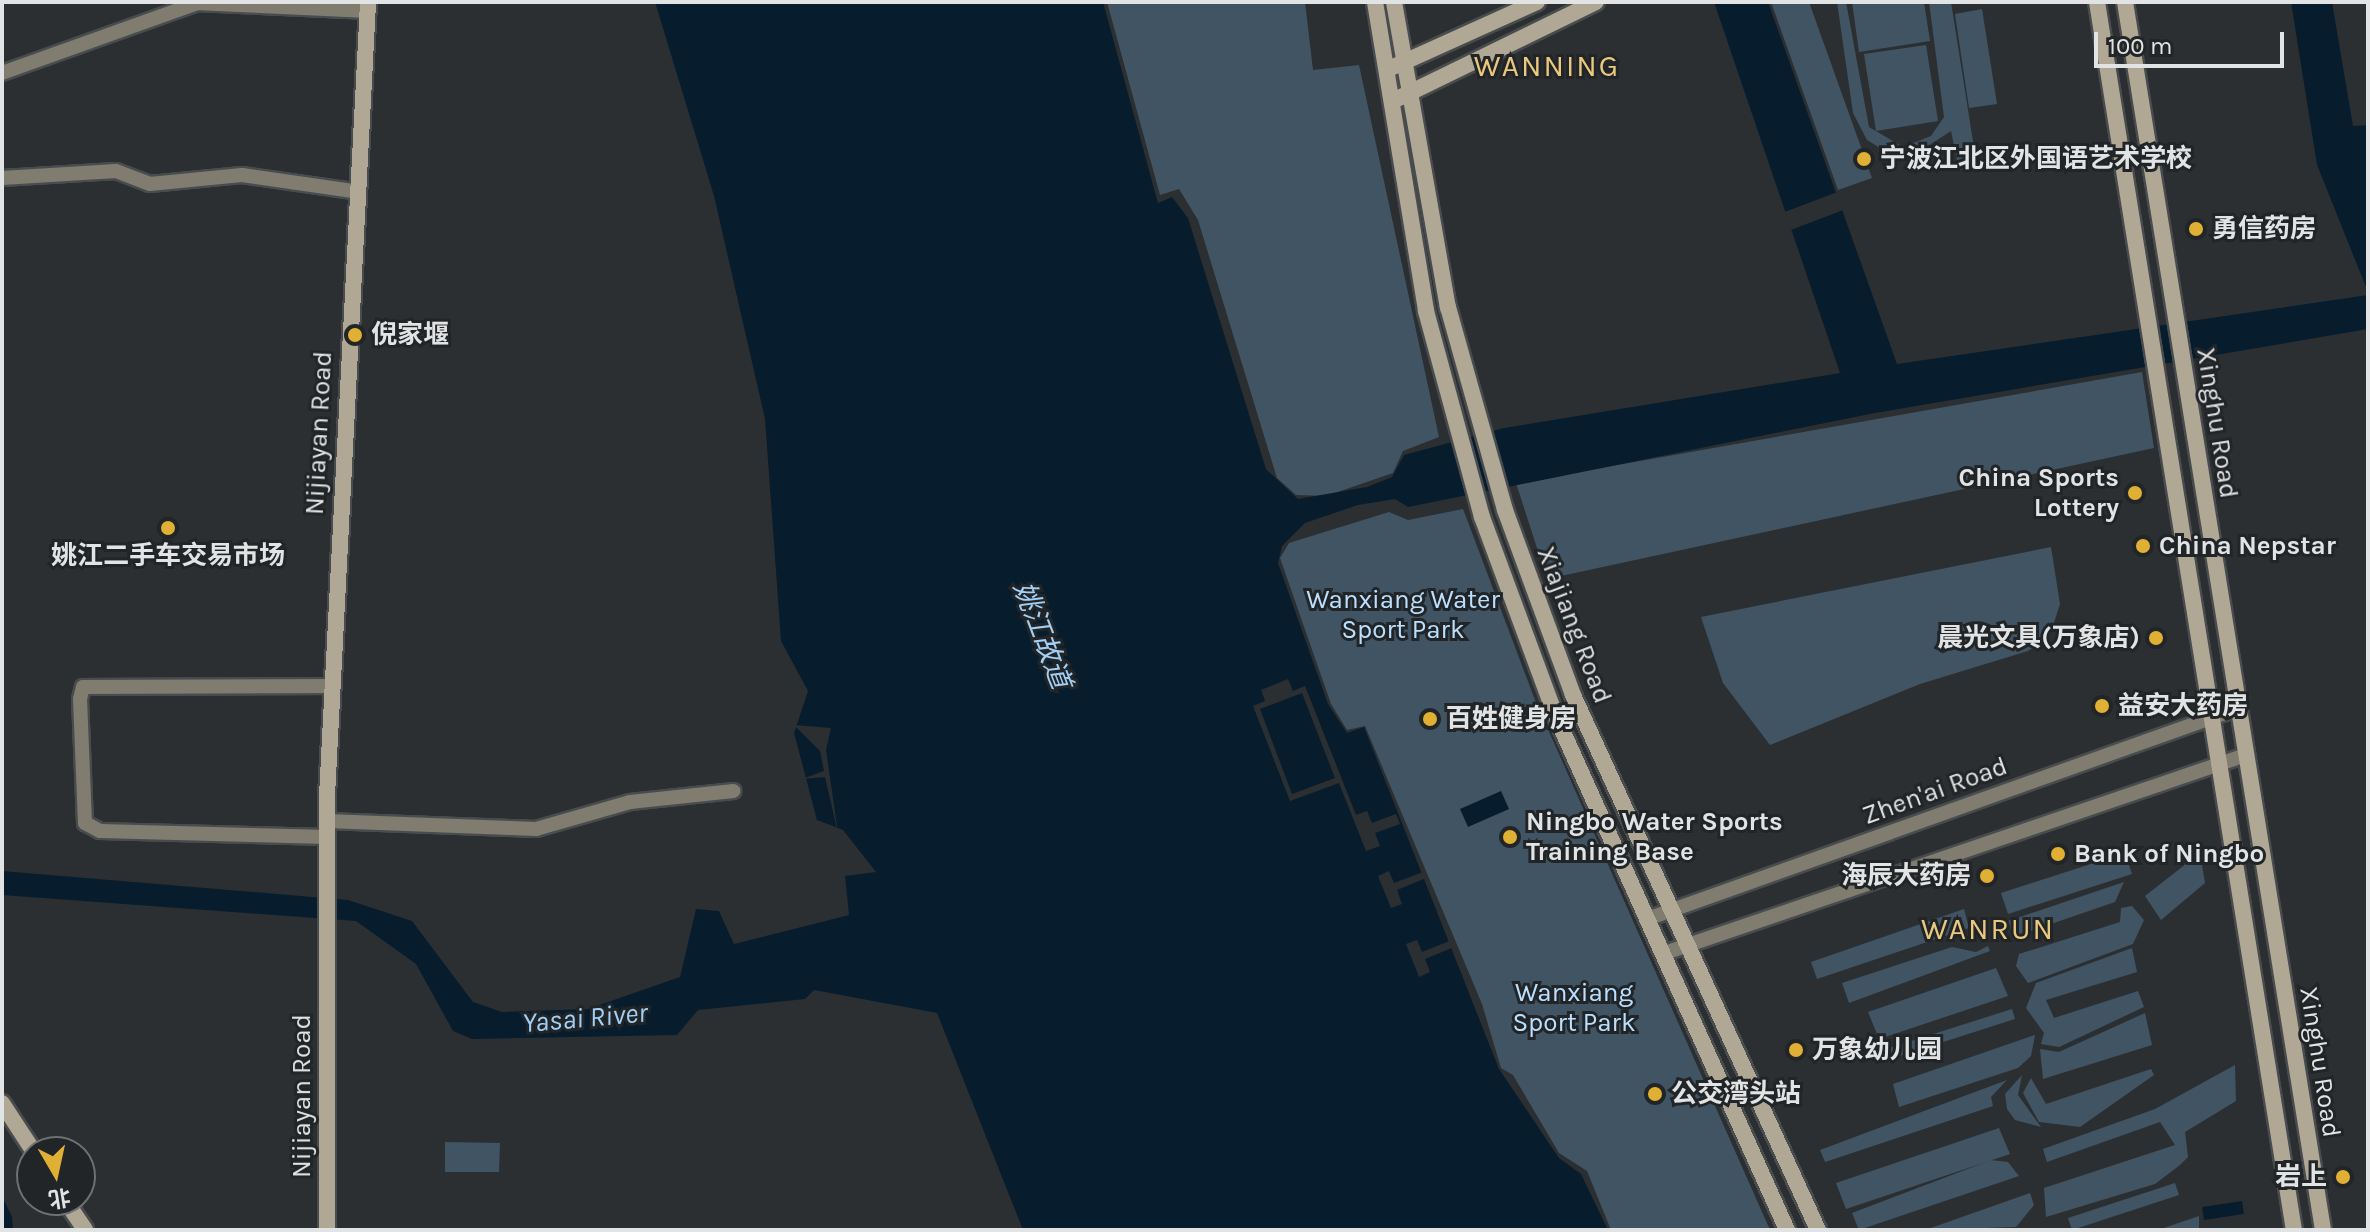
<!DOCTYPE html>
<html>
<head>
<meta charset="utf-8">
<style>
	body { margin:0 }
	#map { position:relative; width:2370px; height:1232px; overflow:hidden; background:#2c2f31; font-family:Karla,"Noto Sans SC",sans-serif }
	div>[style] { position:absolute }
	.green>* { inset:0; background:#405464 }
	.water>* { inset:0; background:#071d2d }
	.pier>* { inset:0; background:#2c2f31 }
	.roads { filter:drop-shadow(2px 0 #494c4e) drop-shadow(-2px 0 #494c4e) drop-shadow(0 2px #494c4e) drop-shadow(0 -2px #494c4e) }
	.street>* { height:14px; margin:-7px; padding:0 7px; transform-origin:7px; border-radius:7px; background:#817c70 }
	.secondary>* { height:16px; margin:-8px; padding:0 8px; transform-origin:8px; border-radius:8px; background:#b0a895 }
	.dots>* { width:22px; height:22px; translate:-50% -50%; box-sizing:border-box; border:4px solid #222527; border-radius:50% }
	span { translate:-50% -50%; white-space:nowrap; text-align:center; line-height:1.15; -webkit-text-stroke:6px #222527; paint-order:stroke }
	.poi-label { font-size:26px; color:#e1e3e4; font-weight:700 }
	.left { translate:0 -50%; text-align:left }
	.right { translate:-100% -50%; text-align:right }
	.street-label { font-size:26px; color:#e1e3e4 }
	.park-label { font-size:26px; color:#bbe0ff }
	.water-label { font-size:28px; color:#a1cff5; font-style:italic }
	.quarter-label { font-size:30px; color:#eac97f; letter-spacing:2px }
	.frame { position:absolute; inset:0; border:4px solid #e1e3e4; pointer-events:none }
	.north { position:absolute; left:16px; top:1136px; width:80px; height:80px; box-sizing:border-box; background:#222527; border:2px solid #6e7173; border-radius:50%; rotate:171deg; font-size:22px; font-weight:700; line-height:32px; text-align:center; color:#e1e3e4 }
	.north::after { content:''; display:block; margin:auto; width:28px; height:36px; background:#e0b034; clip-path:polygon(50% 0,100% 100%,50% 72%,0 100%) }
	.scale { position:absolute; left:2094px; top:32px; width:190px; height:36px; box-sizing:border-box; border:4px solid #e1e3e4; border-top:0; padding-left:10px; font-size:24px; line-height:28px; white-space:nowrap; color:#e1e3e4; -webkit-text-stroke:6px #222527; paint-order:stroke }
</style>
</head>
<body>
<div id="map">
	<div class="green">
		<i style="clip-path:polygon(1107px 2px,1305px 2px,1313px 70px,1359px 65px,1439px 437px,1403px 451px,1393px 473px,1326px 496px,1296px 495px,1277px 478px,1198px 220px,1179px 189px,1160px 195px)"></i>
		<i style="clip-path:polygon(1771px 2px,1809px 2px,1872px 178px,1838px 190px)"></i>
		<i style="clip-path:polygon(1837px 2px,1846px 2px,1869px 127px,1903px 147px,1931px 136px,1944px 117px,1929px 2px,1951px 2px,1977px 167px,1959px 170px,1951px 131px,1914px 155px,1890px 154px,1867px 140px,1853px 113px)"></i>
		<i style="clip-path:polygon(1852px 2px,1924px 2px,1930px 41px,1859px 52px)"></i>
		<i style="clip-path:polygon(1982px 9px,1997px 104px,1969px 108px,1955px 14px)"></i>
		<i style="clip-path:polygon(1926px 45px,1938px 121px,1876px 131px,1864px 54px)"></i>
		<i style="clip-path:polygon(2142px 372px,2154px 448px,1547px 579px,1516px 483px)"></i>
		<i style="clip-path:polygon(1463px 509px,1535px 700px,1770px 1230px,1611px 1230px,1587px 1171px,1559px 1153px,1513px 1075px,1501px 1068px,1482px 1004px,1365px 726px,1347px 730px,1331px 704px,1280px 558px,1289px 543px,1389px 512px,1408px 520px)"></i>
		<i style="clip-path:polygon(2051px 547px,2060px 604px,2050px 635px,2028px 651px,1920px 684px,1770px 745px,1723px 683px,1701px 617px)"></i>
		<i style="clip-path:polygon(2125px 853px,2132px 874px,2008px 914px,2001px 893px)"></i>
		<i style="clip-path:polygon(2200px 853px,2205px 883px,2161px 920px,2145px 896px)"></i>
		<i style="clip-path:polygon(2124px 882px,2115px 902px,2013px 937px,2008px 921px)"></i>
		<i style="clip-path:polygon(2132px 906px,2144px 920px,2133px 944px,2028px 983px,2016px 966px,2019px 954px,2120px 922px,2121px 908px)"></i>
		<i style="clip-path:polygon(1964px 909px,1969px 928px,1817px 979px,1811px 962px)"></i>
		<i style="clip-path:polygon(1988px 946px,1990px 951px,1849px 1003px,1842px 983px,1952px 947px,1976px 952px)"></i>
		<i style="clip-path:polygon(2132px 948px,2137px 972px,2046px 1000px,2054px 1018px,2138px 991px,2144px 1007px,2059px 1047px,2041px 1044px,2044px 1033px,2026px 1008px,2036px 983px)"></i>
		<i style="clip-path:polygon(1996px 968px,2008px 996px,1879px 1039px,1868px 1012px)"></i>
		<i style="clip-path:polygon(2012px 1009px,2015px 1019px,1887px 1060px,1883px 1050px)"></i>
		<i style="clip-path:polygon(2145px 1013px,2152px 1045px,2043px 1079px,2040px 1049px,2059px 1052px)"></i>
		<i style="clip-path:polygon(2035px 1035px,2031px 1056px,2018px 1068px,1899px 1107px,1893px 1084px)"></i>
		<i style="clip-path:polygon(2235px 1065px,2236px 1101px,2185px 1132px,2188px 1157px,2180px 1165px,2155px 1184px,2046px 1217px,2044px 1188px,2175px 1145px,2160px 1122px,2047px 1162px,2043px 1149px,2155px 1109px)"></i>
		<i style="clip-path:polygon(2151px 1069px,2154px 1075px,2080px 1127px,2039px 1122px,2023px 1093px,2031px 1078px,2046px 1104px)"></i>
		<i style="clip-path:polygon(2022px 1075px,2018px 1095px,2041px 1127px,2015px 1120px,2007px 1109px,2005px 1094px)"></i>
		<i style="clip-path:polygon(2007px 1080px,1991px 1097px,1993px 1106px,1825px 1162px,1820px 1150px)"></i>
		<i style="clip-path:polygon(1999px 1128px,2010px 1154px,1846px 1209px,1836px 1183px)"></i>
		<i style="clip-path:polygon(445px 1142px,500px 1143px,499px 1172px,445px 1172px)"></i>
		<i style="clip-path:polygon(1991px 1160px,2008px 1162px,2019px 1176px,1859px 1230px,1852px 1213px)"></i>
		<i style="clip-path:polygon(2175px 1183px,2179px 1195px,2072px 1230px,2068px 1218px)"></i>
		<i style="clip-path:polygon(2030px 1193px,2034px 1205px,2016px 1227px,1925px 1230px)"></i>
		<i style="clip-path:polygon(2199px 1216px,2199px 1230px,2158px 1230px)"></i>
	</div>
	<div class="water">
		<i style="clip-path:polygon(655px 2px,1103px 2px,1158px 203px,1172px 197px,1188px 218px,1266px 469px,1298px 499px,1367px 487px,1392px 477px,1404px 455px,1504px 428px,1840px 373px,1714px 2px,1768px 2px,1897px 364px,2368px 295px,2368px 329px,1875px 413px,1408px 507px,1395px 499px,1358px 505px,1305px 523px,1282px 546px,1278px 563px,1328px 704px,1347px 733px,1364px 727px,1499px 1069px,1559px 1158px,1581px 1174px,1608px 1230px,1023px 1230px,937px 1013px,814px 990px,805px 999px,698px 1010px,677px 1035px,472px 1039px,453px 1031px,416px 964px,356px 921px,2px 895px,2px 871px,348px 900px,412px 921px,473px 1002px,502px 1012px,588px 1009px,680px 977px,696px 909px,719px 911px,734px 944px,849px 915px,845px 876px,876px 872px,843px 830px,817px 820px,794px 733px,808px 691px,781px 641px,765px 419px,714px 196px)"></i>
		<i style="clip-path:polygon(2291px 2px,2332px 2px,2353px 126px,2368px 125px,2368px 292px,2317px 165px)"></i>
		<i style="clip-path:polygon(1501px 791px,1509px 809px,1468px 827px,1460px 809px)"></i>
		<i style="clip-path:polygon(2px 1196px,12px 1217px,13px 1230px,2px 1230px)"></i>
		<i style="clip-path:polygon(2242px 1201px,2244px 1214px,2204px 1220px,2202px 1207px)"></i>
	</div>
	<div class="pier">
		<i style="clip-path:polygon(1840px 191px,1846px 209px,1788px 231px,1782px 213px)"></i>
		<i style="clip-path:polygon(evenodd,1288px 679px,1293px 691px,1305px 686px,1356px 815px,1367px 811px,1372px 823px,1396px 814px,1400px 824px,1375px 833px,1380px 846px,1366px 851px,1339px 783px,1290px 801px,1253px 706px,1265px 701px,1261px 690px,1288px 679px,1302px 693px,1335px 778px,1292px 794px,1260px 709px,1302px 693px)"></i>
		<i style="clip-path:polygon(794px 725px,831px 728px,826px 750px,838px 833px,825px 777px,802px 779px,824px 771px,820px 751px)"></i>
		<i style="clip-path:polygon(1389px 871px,1394px 883px,1423px 872px,1426px 878px,1397px 890px,1402px 904px,1391px 908px,1378px 876px)"></i>
		<i style="clip-path:polygon(1417px 940px,1422px 952px,1452px 940px,1454px 947px,1425px 959px,1430px 972px,1419px 977px,1406px 944px)"></i>
	</div>
	<div class="roads">
		<div class="street">
			<i style="left:2px;top:73px;width:207px;rotate:-19.7deg"></i>
			<i style="left:197px;top:3px;width:170px;rotate:2.7deg"></i>
			<i style="left:2px;top:178px;width:114px;rotate:-3.5deg"></i>
			<i style="left:116px;top:171px;width:36px;rotate:21deg"></i>
			<i style="left:150px;top:184px;width:92px;rotate:-5.6deg"></i>
			<i style="left:242px;top:175px;width:112px;rotate:8.2deg"></i>
			<i style="left:327px;top:821px;width:209px;rotate:2.2deg"></i>
			<i style="left:536px;top:829px;width:98px;rotate:-16deg"></i>
			<i style="left:630px;top:802px;width:104px;rotate:-6.1deg"></i>
			<i style="left:327px;top:837px;width:227px;rotate:-178.5deg"></i>
			<i style="left:100px;top:831px;width:17px;rotate:-152deg"></i>
			<i style="left:85px;top:823px;width:124px;rotate:-92.3deg"></i>
			<i style="left:80px;top:699px;width:12px;rotate:-76deg"></i>
			<i style="left:83px;top:687px;width:249px;rotate:-0.2deg"></i>
			<i style="left:1647px;top:919px;width:628px;rotate:-19.62deg"></i>
			<i style="left:1662px;top:954px;width:617px;rotate:-18.82deg"></i>
		</div>
		<div class="secondary">
			<i style="left:1375px;top:2px;width:313px;rotate:80.6deg"></i>
			<i style="left:1426px;top:311px;width:213px;rotate:74.8deg"></i>
			<i style="left:1482px;top:517px;width:208px;rotate:69.7deg"></i>
			<i style="left:1554px;top:712px;width:568px;rotate:65.78deg"></i>
			<i style="left:1394px;top:2px;width:310px;rotate:80deg"></i>
			<i style="left:1448px;top:307px;width:211px;rotate:74.3deg"></i>
			<i style="left:1505px;top:510px;width:197px;rotate:69.8deg"></i>
			<i style="left:1573px;top:695px;width:588px;rotate:65.39deg"></i>
			<i style="left:2097px;top:2px;width:1244px;rotate:80.89deg"></i>
			<i style="left:2125px;top:2px;width:1244px;rotate:80.84deg"></i>
			<i style="left:1393px;top:67px;width:158px;rotate:-24.3deg"></i>
			<i style="left:1399px;top:98px;width:219px;rotate:-26deg"></i>
			<i style="left:2px;top:1103px;width:59px;rotate:56.9deg"></i>
			<i style="left:65px;top:1200px;width:36px;rotate:56deg"></i>
			<i style="left:327px;top:1230px;width:434px;rotate:-90deg"></i>
			<i style="left:327px;top:796px;width:795px;rotate:-87.04deg"></i>
		</div>
	</div>
	<div class="dots">
		<i style="left:1864px;top:159px;background:#e0b034"></i>
		<i style="left:2196px;top:229px;background:#e0b034"></i>
		<i style="left:355px;top:335px;background:#e0b034"></i>
		<i style="left:2135px;top:493px;background:#e0b034"></i>
		<i style="left:168px;top:528px;background:#e0b034"></i>
		<i style="left:2143px;top:546px;background:#e0b034"></i>
		<i style="left:2156px;top:638px;background:#e0b034"></i>
		<i style="left:2102px;top:706px;background:#e0b034"></i>
		<i style="left:1430px;top:719px;background:#e0b034"></i>
		<i style="left:1510px;top:837px;background:#e0b034"></i>
		<i style="left:2058px;top:854px;background:#e0b034"></i>
		<i style="left:1987px;top:876px;background:#e0b034"></i>
		<i style="left:1796px;top:1050px;background:#e0b034"></i>
		<i style="left:1655px;top:1094px;background:#e0b034"></i>
		<i style="left:2343px;top:1177px;background:#e0b034"></i>
	</div>
	<div class="poi-label">
		<span class="left" style="left:1880px;top:159px">宁波江北区外国语艺术学校</span>
		<span class="left" style="left:2212px;top:229px">勇信药房</span>
		<span class="left" style="left:371px;top:335px">倪家堰</span>
		<span class="right" style="left:2119px;top:493px">China Sports<br>Lottery</span>
		<span class="left" style="left:2159px;top:546px">China Nepstar</span>
		<span style="left:168px;top:556px">姚江二手车交易市场</span>
		<span class="right" style="left:2140px;top:638px">晨光文具(万象店)</span>
		<span class="left" style="left:2118px;top:706px">益安大药房</span>
		<span class="left" style="left:1446px;top:719px">百姓健身房</span>
		<span class="left" style="left:1526px;top:837px">Ningbo Water Sports<br>Training Base</span>
		<span class="left" style="left:2074px;top:854px">Bank of Ningbo</span>
		<span class="right" style="left:1971px;top:876px">海辰大药房</span>
		<span class="left" style="left:1812px;top:1050px">万象幼儿园</span>
		<span class="left" style="left:1671px;top:1094px">公交湾头站</span>
		<span class="right" style="left:2327px;top:1177px">岩上</span>
	</div>
	<div class="street-label">
		<span style="left:2217px;top:423px;rotate:81deg">Xinghu Road</span>
		<span style="left:319px;top:433px;rotate:-87deg">Nijiayan Road</span>
		<span style="left:1574px;top:625px;rotate:69deg">Xiajiang Road</span>
		<span style="left:1935px;top:791px;rotate:-20deg">Zhen'ai Road</span>
		<span style="left:2320px;top:1062px;rotate:81deg">Xinghu Road</span>
		<span style="left:302px;top:1096px;rotate:-90deg">Nijiayan Road</span>
	</div>
	<div class="park-label">
		<span style="left:1403px;top:615px">Wanxiang Water<br>Sport Park</span>
		<span style="left:1574px;top:1008px">Wanxiang<br>Sport Park</span>
	</div>
	<div class="water-label">
		<span style="left:1042px;top:635px;rotate:69deg">姚江故道</span>
		<span style="left:585px;top:1018px;rotate:-5deg">Yasai River</span>
	</div>
	<div class="quarter-label">
		<span style="left:1547px;top:66px">WANNING</span>
		<span style="left:1988px;top:929px">WANRUN</span>
	</div>
	<div class="frame"></div>
	<div class="north">北</div>
	<div class="scale">100 m</div>
</div>
</body>
</html>
